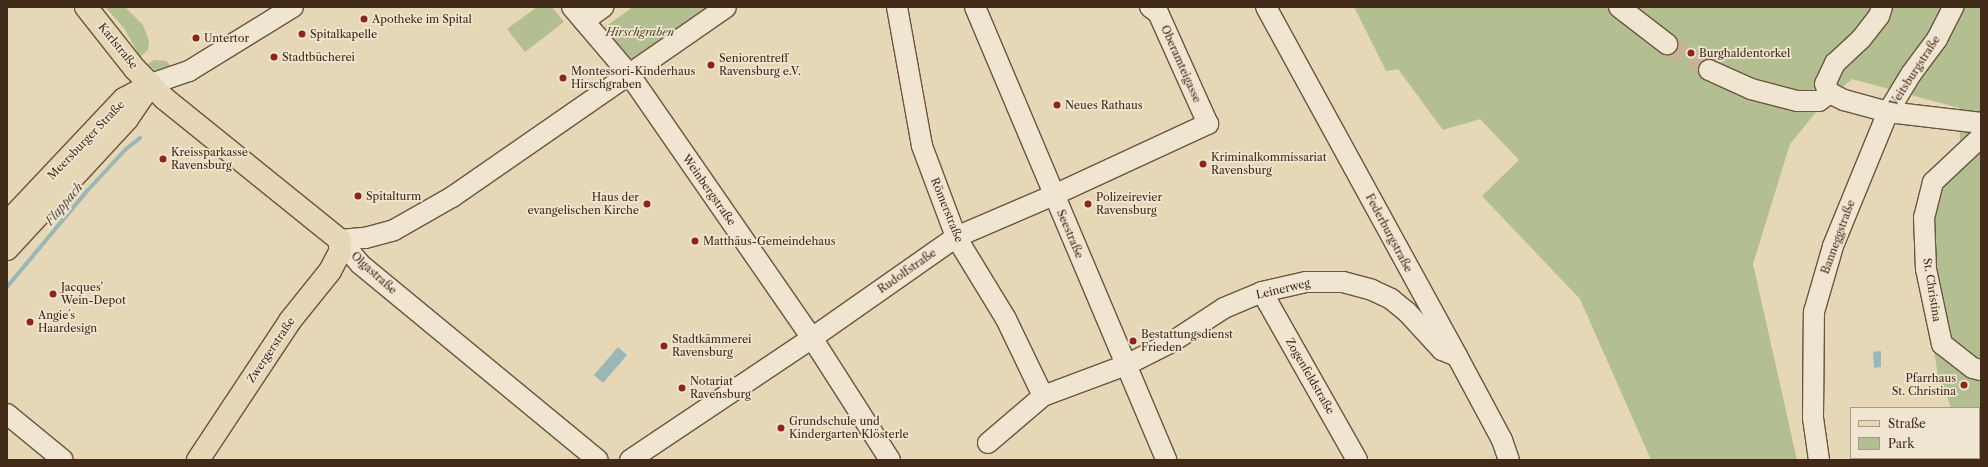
<!DOCTYPE html>
<html>
<head>
<meta charset="utf-8">
<style>
	body { margin:0 }
	#map { position:relative; width:1988px; height:467px; overflow:hidden; background:#e6d7b6; font-family:"Libre Caslon Text",serif }
	div>[style] { position:absolute }
	.green>* { inset:0; background:#b3bf90 }
	.water>* { inset:0; background:#99b7b7 }
	.stream>* { height:4px; margin:-2px; padding:0 2px; transform-origin:2px; border-radius:2px; background:#99b7b7 }
	.minor-tunnel>* { height:20px; margin-top:-10px; transform-origin:0; background:repeating-linear-gradient(90deg,#c5b496 0 20px,transparent 0 30px) }
	.roads { filter:drop-shadow(1px 0 #6a553f) drop-shadow(-1px 0 #6a553f) drop-shadow(0 1px #6a553f) drop-shadow(0 -1px #6a553f) }
	.minor>* { height:20px; margin:-10px; padding:0 10px; transform-origin:10px; border-radius:10px; background:#efe5d0 }
	.major>* { height:22px; margin:-11px; padding:0 11px; transform-origin:11px; border-radius:11px; background:#e6d7b6 }
	.dots>* { width:11px; height:11px; translate:-50% -50%; box-sizing:border-box; border:2px solid #efe5d0; border-radius:50% }
	span { translate:-50% -50%; white-space:nowrap; text-align:center; line-height:1.15; -webkit-text-stroke:3.5px #efe5d0; paint-order:stroke }
	.poi-label { font-size:11px; color:#412a17 }
	.left { translate:0 -50%; text-align:left }
	.right { translate:-100% -50%; text-align:right }
	.park-label { font-size:11px; color:#58482f; font-style:italic }
	.street-label { font-size:11px; color:#412a17 }
	.water-label { font-size:12px; color:#574d3f; font-style:italic }
	.frame { position:absolute; inset:0; border:8px solid #412a17; pointer-events:none }
	.legend { position:absolute; left:1850px; top:407px; width:130px; height:52px; box-sizing:border-box; background:#efe5d0; border:1px solid #a99a86; margin:0; padding:5px 7px; list-style:none; font-size:12px; color:#412a17 }
	.legend li { display:flex; align-items:center; gap:8px; height:20px }
	.legend b { width:20px; border:1px solid #a99a86 }
</style>
</head>
<body>
<div id="map">
	<div class="green">
		<i style="clip-path:polygon(105px 7px,125px 7px,143px 25px,149px 41px,148px 50px,140px 57px,124px 28px)"></i>
		<i style="clip-path:polygon(537px 7px,552px 7px,564px 22px,525px 52px,507px 29px)"></i>
		<i style="clip-path:polygon(633px 7px,719px 7px,630px 70px,598px 32px)"></i>
		<i style="clip-path:polygon(1354px 7px,1981px 7px,1981px 460px,1968px 458px,1979px 458px,1979px 408px,1951px 408px,1944px 387px,1939px 383px,1917px 240px,1948px 157px,1960px 141px,1959px 108px,1852px 79px,1821px 106px,1790px 144px,1753px 264px,1797px 460px,1651px 460px,1580px 299px,1482px 196px,1519px 160px,1480px 119px,1443px 130px,1398px 69px,1386px 71px)"></i>
		<i style="clip-path:polygon(154px 60px,166px 61px,178px 73px,163px 74px,156px 71px,148px 64px)"></i>
	</div>
	<div class="water">
		<i style="clip-path:polygon(618px 347px,627px 355px,603px 383px,594px 375px)"></i>
		<i style="clip-path:polygon(1881px 351px,1881px 367px,1874px 368px,1873px 352px)"></i>
	</div>
	<div class="stream">
		<i style="left:7px;top:287px;width:125px;rotate:-50.2deg"></i>
		<i style="left:87px;top:191px;width:57px;rotate:-47.1deg"></i>
		<i style="left:126px;top:149px;width:18px;rotate:-38deg"></i>
	</div>
	<div class="minor-tunnel">
		<i style="left:1667px;top:44px;width:49px;rotate:31.8deg"></i>
	</div>
	<div class="roads">
		<div class="minor">
			<i style="left:572px;top:7px;width:88px;rotate:49.6deg"></i>
			<i style="left:629px;top:74px;width:321px;rotate:55.3deg"></i>
			<i style="left:812px;top:338px;width:145px;rotate:57.4deg"></i>
			<i style="left:897px;top:7px;width:141px;rotate:79.8deg"></i>
			<i style="left:922px;top:146px;width:97px;rotate:69.5deg"></i>
			<i style="left:956px;top:237px;width:96px;rotate:58.6deg"></i>
			<i style="left:1006px;top:319px;width:85px;rotate:64.3deg"></i>
			<i style="left:975px;top:7px;width:492px;rotate:67.1deg"></i>
			<i style="left:1266px;top:7px;width:398px;rotate:61.3deg"></i>
			<i style="left:1457px;top:356px;width:95px;rotate:61.8deg"></i>
			<i style="left:1502px;top:440px;width:21px;rotate:71deg"></i>
			<i style="left:1619px;top:7px;width:61px;rotate:37.6deg"></i>
			<i style="left:1882px;top:7px;width:9px;rotate:108deg"></i>
			<i style="left:1879px;top:16px;width:29px;rotate:128deg"></i>
			<i style="left:1861px;top:39px;width:35px;rotate:137deg"></i>
			<i style="left:1835px;top:63px;width:23px;rotate:115deg"></i>
			<i style="left:1825px;top:84px;width:10px;rotate:61deg"></i>
			<i style="left:1830px;top:93px;width:16px;rotate:27deg"></i>
			<i style="left:1844px;top:100px;width:46px;rotate:15.3deg"></i>
			<i style="left:1888px;top:112px;width:94px;rotate:6.7deg"></i>
			<i style="left:584px;top:21px;width:24px;rotate:-36deg"></i>
			<i style="left:1709px;top:70px;width:46px;rotate:24.3deg"></i>
			<i style="left:1751px;top:89px;width:48px;rotate:14.6deg"></i>
			<i style="left:1797px;top:101px;width:22px"></i>
			<i style="left:1819px;top:101px;width:14px;rotate:-36deg"></i>
			<i style="left:151px;top:84px;width:40px;rotate:-18.9deg"></i>
			<i style="left:189px;top:71px;width:122px;rotate:-31.6deg"></i>
			<i style="left:1981px;top:137px;width:66px;rotate:136.8deg"></i>
			<i style="left:1933px;top:182px;width:36px;rotate:104deg"></i>
			<i style="left:1924px;top:217px;width:52px;rotate:87.8deg"></i>
			<i style="left:1926px;top:269px;width:77px;rotate:78deg"></i>
			<i style="left:1942px;top:344px;width:39px;rotate:38deg"></i>
			<i style="left:1973px;top:368px;width:8px;rotate:14deg"></i>
			<i style="left:340px;top:240px;width:25px;rotate:-5deg"></i>
			<i style="left:365px;top:238px;width:30px;rotate:-15deg"></i>
			<i style="left:394px;top:230px;width:67px;rotate:-29.6deg"></i>
			<i style="left:452px;top:197px;width:333px;rotate:-34.7deg"></i>
			<i style="left:340px;top:240px;width:31px;rotate:50deg"></i>
			<i style="left:360px;top:264px;width:308px;rotate:39.5deg"></i>
			<i style="left:1262px;top:292px;width:193px;rotate:60.5deg"></i>
			<i style="left:7px;top:414px;width:72px;rotate:39.4deg"></i>
			<i style="left:988px;top:443px;width:72px;rotate:-40.5deg"></i>
			<i style="left:1043px;top:396px;width:89px;rotate:-20.5deg"></i>
			<i style="left:1126px;top:365px;width:51px;rotate:-26.6deg"></i>
			<i style="left:1172px;top:342px;width:62px;rotate:-33.2deg"></i>
			<i style="left:1224px;top:308px;width:41px;rotate:-22.8deg"></i>
			<i style="left:1262px;top:292px;width:45px;rotate:-12.8deg"></i>
			<i style="left:1306px;top:282px;width:37px"></i>
			<i style="left:1343px;top:282px;width:30px;rotate:15deg"></i>
			<i style="left:1372px;top:290px;width:21px;rotate:25deg"></i>
			<i style="left:1391px;top:299px;width:21px;rotate:39deg"></i>
			<i style="left:1407px;top:312px;width:52px;rotate:47.4deg"></i>
			<i style="left:1442px;top:350px;width:16px;rotate:22deg"></i>
			<i style="left:630px;top:460px;width:219px;rotate:-33.8deg"></i>
			<i style="left:812px;top:338px;width:176px;rotate:-35deg"></i>
			<i style="left:956px;top:237px;width:107px;rotate:-23.2deg"></i>
			<i style="left:1054px;top:195px;width:170px;rotate:-24.8deg"></i>
			<i style="left:1208px;top:124px;width:122px;rotate:-114.2deg"></i>
			<i style="left:1158px;top:13px;width:10px;rotate:-143deg"></i>
			<i style="left:1819px;top:460px;width:42px;rotate:-98.1deg"></i>
			<i style="left:1813px;top:418px;width:106px;rotate:-89.5deg"></i>
			<i style="left:1814px;top:312px;width:69px;rotate:-73.9deg"></i>
			<i style="left:1833px;top:246px;width:145px;rotate:-67.7deg"></i>
			<i style="left:1888px;top:112px;width:44px;rotate:-58.8deg"></i>
			<i style="left:1911px;top:74px;width:44px;rotate:-53.4deg"></i>
			<i style="left:1937px;top:39px;width:36px;rotate:-63deg"></i>
		</div>
		<div class="major">
			<i style="left:86px;top:7px;width:79px;rotate:51.7deg"></i>
			<i style="left:135px;top:69px;width:42px;rotate:45deg"></i>
			<i style="left:165px;top:99px;width:225px;rotate:38.9deg"></i>
			<i style="left:340px;top:240px;width:12px;rotate:90deg"></i>
			<i style="left:340px;top:252px;width:21px;rotate:118deg"></i>
			<i style="left:330px;top:271px;width:64px;rotate:128.7deg"></i>
			<i style="left:290px;top:321px;width:167px;rotate:123.5deg"></i>
			<i style="left:7px;top:223px;width:170px;rotate:-46.7deg"></i>
			<i style="left:124px;top:99px;width:30px;rotate:-28deg"></i>
			<i style="left:7px;top:249px;width:177px;rotate:-47.3deg"></i>
			<i style="left:127px;top:119px;width:42px;rotate:-55.6deg"></i>
		</div>
	</div>
	<div class="dots">
		<i style="left:364px;top:19px;background:#8f2418"></i>
		<i style="left:302px;top:34px;background:#8f2418"></i>
		<i style="left:196px;top:38px;background:#8f2418"></i>
		<i style="left:1691px;top:53px;background:#8f2418"></i>
		<i style="left:274px;top:57px;background:#8f2418"></i>
		<i style="left:711px;top:65px;background:#8f2418"></i>
		<i style="left:563px;top:78px;background:#8f2418"></i>
		<i style="left:1057px;top:105px;background:#8f2418"></i>
		<i style="left:163px;top:159px;background:#8f2418"></i>
		<i style="left:1203px;top:164px;background:#8f2418"></i>
		<i style="left:358px;top:196px;background:#8f2418"></i>
		<i style="left:647px;top:204px;background:#8f2418"></i>
		<i style="left:1088px;top:204px;background:#8f2418"></i>
		<i style="left:695px;top:241px;background:#8f2418"></i>
		<i style="left:53px;top:294px;background:#8f2418"></i>
		<i style="left:30px;top:322px;background:#8f2418"></i>
		<i style="left:1133px;top:341px;background:#8f2418"></i>
		<i style="left:664px;top:346px;background:#8f2418"></i>
		<i style="left:1964px;top:385px;background:#8f2418"></i>
		<i style="left:682px;top:388px;background:#8f2418"></i>
		<i style="left:781px;top:428px;background:#8f2418"></i>
	</div>
	<div class="poi-label">
		<span class="left" style="left:372px;top:19px">Apotheke im Spital</span>
		<span class="left" style="left:310px;top:34px">Spitalkapelle</span>
		<span class="left" style="left:204px;top:38px">Untertor</span>
		<span class="left" style="left:1699px;top:53px">Burghaldentorkel</span>
		<span class="left" style="left:282px;top:57px">Stadtbücherei</span>
		<span class="left" style="left:719px;top:65px">Seniorentreff<br>Ravensburg e.V.</span>
		<span class="left" style="left:571px;top:78px">Montessori-Kinderhaus<br>Hirschgraben</span>
		<span class="left" style="left:1065px;top:105px">Neues Rathaus</span>
		<span class="left" style="left:171px;top:159px">Kreissparkasse<br>Ravensburg</span>
		<span class="left" style="left:1211px;top:164px">Kriminalkommissariat<br>Ravensburg</span>
		<span class="left" style="left:366px;top:196px">Spitalturm</span>
		<span class="right" style="left:639px;top:204px">Haus der<br>evangelischen Kirche</span>
		<span class="left" style="left:1096px;top:204px">Polizeirevier<br>Ravensburg</span>
		<span class="left" style="left:703px;top:241px">Matthäus-Gemeindehaus</span>
		<span class="left" style="left:61px;top:294px">Jacques'<br>Wein-Depot</span>
		<span class="left" style="left:38px;top:322px">Angie´s<br>Haardesign</span>
		<span class="left" style="left:1141px;top:341px">Bestattungsdienst<br>Frieden</span>
		<span class="left" style="left:672px;top:346px">Stadtkämmerei<br>Ravensburg</span>
		<span class="right" style="left:1956px;top:385px">Pfarrhaus<br>St. Christina</span>
		<span class="left" style="left:690px;top:388px">Notariat<br>Ravensburg</span>
		<span class="left" style="left:789px;top:428px">Grundschule und<br>Kindergarten Klösterle</span>
	</div>
	<div class="park-label">
		<span style="left:640px;top:32px">Hirschgraben</span>
	</div>
	<div class="street-label">
		<span style="left:118px;top:46px;rotate:51deg">Karlstraße</span>
		<span style="left:1181px;top:64px;rotate:66deg">Oberamteigasse</span>
		<span style="left:1915px;top:71px;rotate:-57deg">Veitsburgstraße</span>
		<span style="left:86px;top:140px;rotate:-46deg">Meersburger Straße</span>
		<span style="left:709px;top:190px;rotate:55deg">Weinbergstraße</span>
		<span style="left:947px;top:210px;rotate:68deg">Römerstraße</span>
		<span style="left:1389px;top:233px;rotate:62deg">Federburgstraße</span>
		<span style="left:1070px;top:234px;rotate:67deg">Seestraße</span>
		<span style="left:1838px;top:237px;rotate:-70deg">Banneggstraße</span>
		<span style="left:907px;top:271px;rotate:-35deg">Rudolfstraße</span>
		<span style="left:374px;top:273px;rotate:42deg">Olgastraße</span>
		<span style="left:1283px;top:289px;rotate:-13deg">Leinerweg</span>
		<span style="left:1932px;top:290px;rotate:81deg">St. Christina</span>
		<span style="left:271px;top:350px;rotate:-56deg">Zwergerstraße</span>
		<span style="left:1310px;top:376px;rotate:60deg">Zogenfeldstraße</span>
	</div>
	<div class="water-label">
		<span style="left:64px;top:204px;rotate:-50deg">Flappach</span>
	</div>
	<div class="frame"></div>
	<ul class="legend">
	<li><b style="height:5px;background:#e6d7b6"></b>Straße</li>
	<li><b style="height:11px;background:#b3bf90"></b>Park</li>
	</ul>
</div>
</body>
</html>
